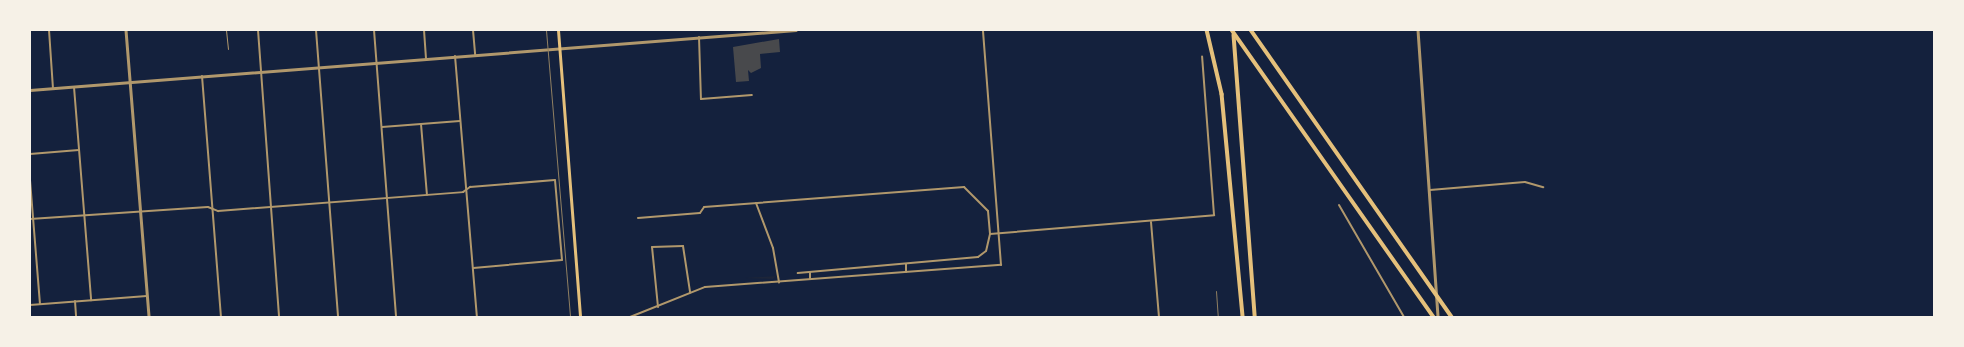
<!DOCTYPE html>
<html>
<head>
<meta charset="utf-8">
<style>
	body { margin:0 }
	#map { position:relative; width:1964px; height:347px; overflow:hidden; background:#14213d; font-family:Rubik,sans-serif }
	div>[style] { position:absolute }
	.green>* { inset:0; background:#1d2539 }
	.building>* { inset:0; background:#48494c }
	.service>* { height:1px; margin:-0.5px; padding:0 0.5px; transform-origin:0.5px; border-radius:0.5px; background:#b1986c }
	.minor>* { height:2px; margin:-1px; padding:0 1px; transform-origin:1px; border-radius:1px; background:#b1986c }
	.tertiary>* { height:2.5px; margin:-1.25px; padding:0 1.25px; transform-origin:1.25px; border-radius:1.25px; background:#b1986c }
	.secondary>* { height:3px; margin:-1.5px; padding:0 1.5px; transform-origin:1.5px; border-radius:1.5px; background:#e5c07b }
	.motorway>* { height:3.5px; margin:-1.75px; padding:0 1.75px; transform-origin:1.75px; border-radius:1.75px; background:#e5c07b }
	.rail>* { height:1px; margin:-0.5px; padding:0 0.5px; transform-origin:0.5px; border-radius:0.5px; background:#918062 }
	span { translate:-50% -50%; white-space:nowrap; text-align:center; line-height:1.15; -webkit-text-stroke:3px #f6f1e7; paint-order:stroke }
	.frame { position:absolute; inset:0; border:31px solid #f6f1e7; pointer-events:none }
</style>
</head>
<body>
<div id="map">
	<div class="green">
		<i style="clip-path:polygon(776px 276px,773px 279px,745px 278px)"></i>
	</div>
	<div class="building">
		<i style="clip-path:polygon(779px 39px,780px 52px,760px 54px,761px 68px,751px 73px,748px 70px,749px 81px,736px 82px,733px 47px)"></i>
	</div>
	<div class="service">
		<i style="left:226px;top:30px;width:19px;rotate:84deg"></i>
	</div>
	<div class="minor">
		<i style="left:49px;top:30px;width:58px;rotate:86.1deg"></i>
		<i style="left:258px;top:30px;width:288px;rotate:85.8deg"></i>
		<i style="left:316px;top:30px;width:288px;rotate:85.6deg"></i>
		<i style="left:374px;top:30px;width:288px;rotate:85.6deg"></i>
		<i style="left:424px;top:30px;width:29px;rotate:86deg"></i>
		<i style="left:473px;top:30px;width:25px;rotate:85deg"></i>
		<i style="left:699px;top:37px;width:62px;rotate:88.2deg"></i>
		<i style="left:701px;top:99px;width:51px;rotate:-4.5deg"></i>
		<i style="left:455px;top:56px;width:262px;rotate:85.2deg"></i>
		<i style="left:202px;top:76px;width:242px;rotate:85.5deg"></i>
		<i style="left:74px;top:87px;width:214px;rotate:85.4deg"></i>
		<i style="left:421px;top:124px;width:71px;rotate:85.2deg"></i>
		<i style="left:382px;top:127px;width:78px;rotate:-4.4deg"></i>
		<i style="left:30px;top:154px;width:49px;rotate:-4.7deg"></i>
		<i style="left:30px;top:180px;width:124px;rotate:85.4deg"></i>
		<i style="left:1430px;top:190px;width:95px;rotate:-4.8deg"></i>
		<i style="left:1525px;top:182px;width:19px;rotate:16deg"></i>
		<i style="left:756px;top:203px;width:48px;rotate:69.3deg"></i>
		<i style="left:773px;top:248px;width:35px;rotate:80deg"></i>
		<i style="left:1339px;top:205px;width:129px;rotate:59.9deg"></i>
		<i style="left:638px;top:218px;width:62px;rotate:-4.6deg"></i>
		<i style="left:700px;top:213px;width:7px;rotate:-56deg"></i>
		<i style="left:704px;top:207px;width:261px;rotate:-4.4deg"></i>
		<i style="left:964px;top:187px;width:34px;rotate:45deg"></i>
		<i style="left:988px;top:211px;width:23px;rotate:85deg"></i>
		<i style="left:990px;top:234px;width:17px;rotate:103deg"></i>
		<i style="left:986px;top:251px;width:10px;rotate:143deg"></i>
		<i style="left:978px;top:257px;width:181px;rotate:174.9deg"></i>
		<i style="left:30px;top:219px;width:178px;rotate:-3.9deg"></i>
		<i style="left:208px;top:207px;width:11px;rotate:22deg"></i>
		<i style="left:218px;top:211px;width:246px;rotate:-4.4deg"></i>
		<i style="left:463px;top:192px;width:9px;rotate:-36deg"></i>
		<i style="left:470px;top:187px;width:85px;rotate:-4.7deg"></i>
		<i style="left:555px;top:180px;width:80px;rotate:85deg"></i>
		<i style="left:562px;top:260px;width:89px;rotate:174.9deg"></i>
		<i style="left:1151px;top:222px;width:95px;rotate:85.2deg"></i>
		<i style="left:990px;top:234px;width:225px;rotate:-4.8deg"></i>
		<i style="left:1214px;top:215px;width:159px;rotate:-94.3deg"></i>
		<i style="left:906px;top:264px;width:8px;rotate:90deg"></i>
		<i style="left:810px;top:272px;width:7px;rotate:90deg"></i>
		<i style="left:75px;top:301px;width:16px;rotate:86deg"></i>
		<i style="left:30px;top:305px;width:117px;rotate:-4.4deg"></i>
		<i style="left:658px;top:307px;width:60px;rotate:-95.7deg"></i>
		<i style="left:652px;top:247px;width:31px;rotate:-2deg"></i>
		<i style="left:683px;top:246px;width:47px;rotate:81.3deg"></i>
		<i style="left:630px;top:317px;width:81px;rotate:-21.8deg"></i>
		<i style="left:705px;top:287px;width:297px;rotate:-4.3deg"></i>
		<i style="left:1001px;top:265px;width:236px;rotate:-94.4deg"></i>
	</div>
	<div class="tertiary">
		<i style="left:126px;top:30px;width:288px;rotate:85.4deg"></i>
		<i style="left:1418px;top:30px;width:288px;rotate:86deg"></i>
		<i style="left:30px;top:90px;width:768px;rotate:-4.48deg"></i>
	</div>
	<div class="secondary">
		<i style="left:558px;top:30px;width:288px;rotate:85.6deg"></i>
	</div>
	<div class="motorway">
		<i style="left:1207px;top:30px;width:66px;rotate:76.8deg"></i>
		<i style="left:1222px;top:94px;width:224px;rotate:84.6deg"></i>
		<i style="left:1232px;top:30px;width:351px;rotate:54.9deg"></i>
		<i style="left:1251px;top:30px;width:350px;rotate:55deg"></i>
		<i style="left:1234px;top:35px;width:283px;rotate:85.7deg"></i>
	</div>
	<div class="rail">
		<i style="left:546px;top:30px;width:288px;rotate:85.2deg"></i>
		<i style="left:1216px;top:291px;width:26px;rotate:86deg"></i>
	</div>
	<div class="frame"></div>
</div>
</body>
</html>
